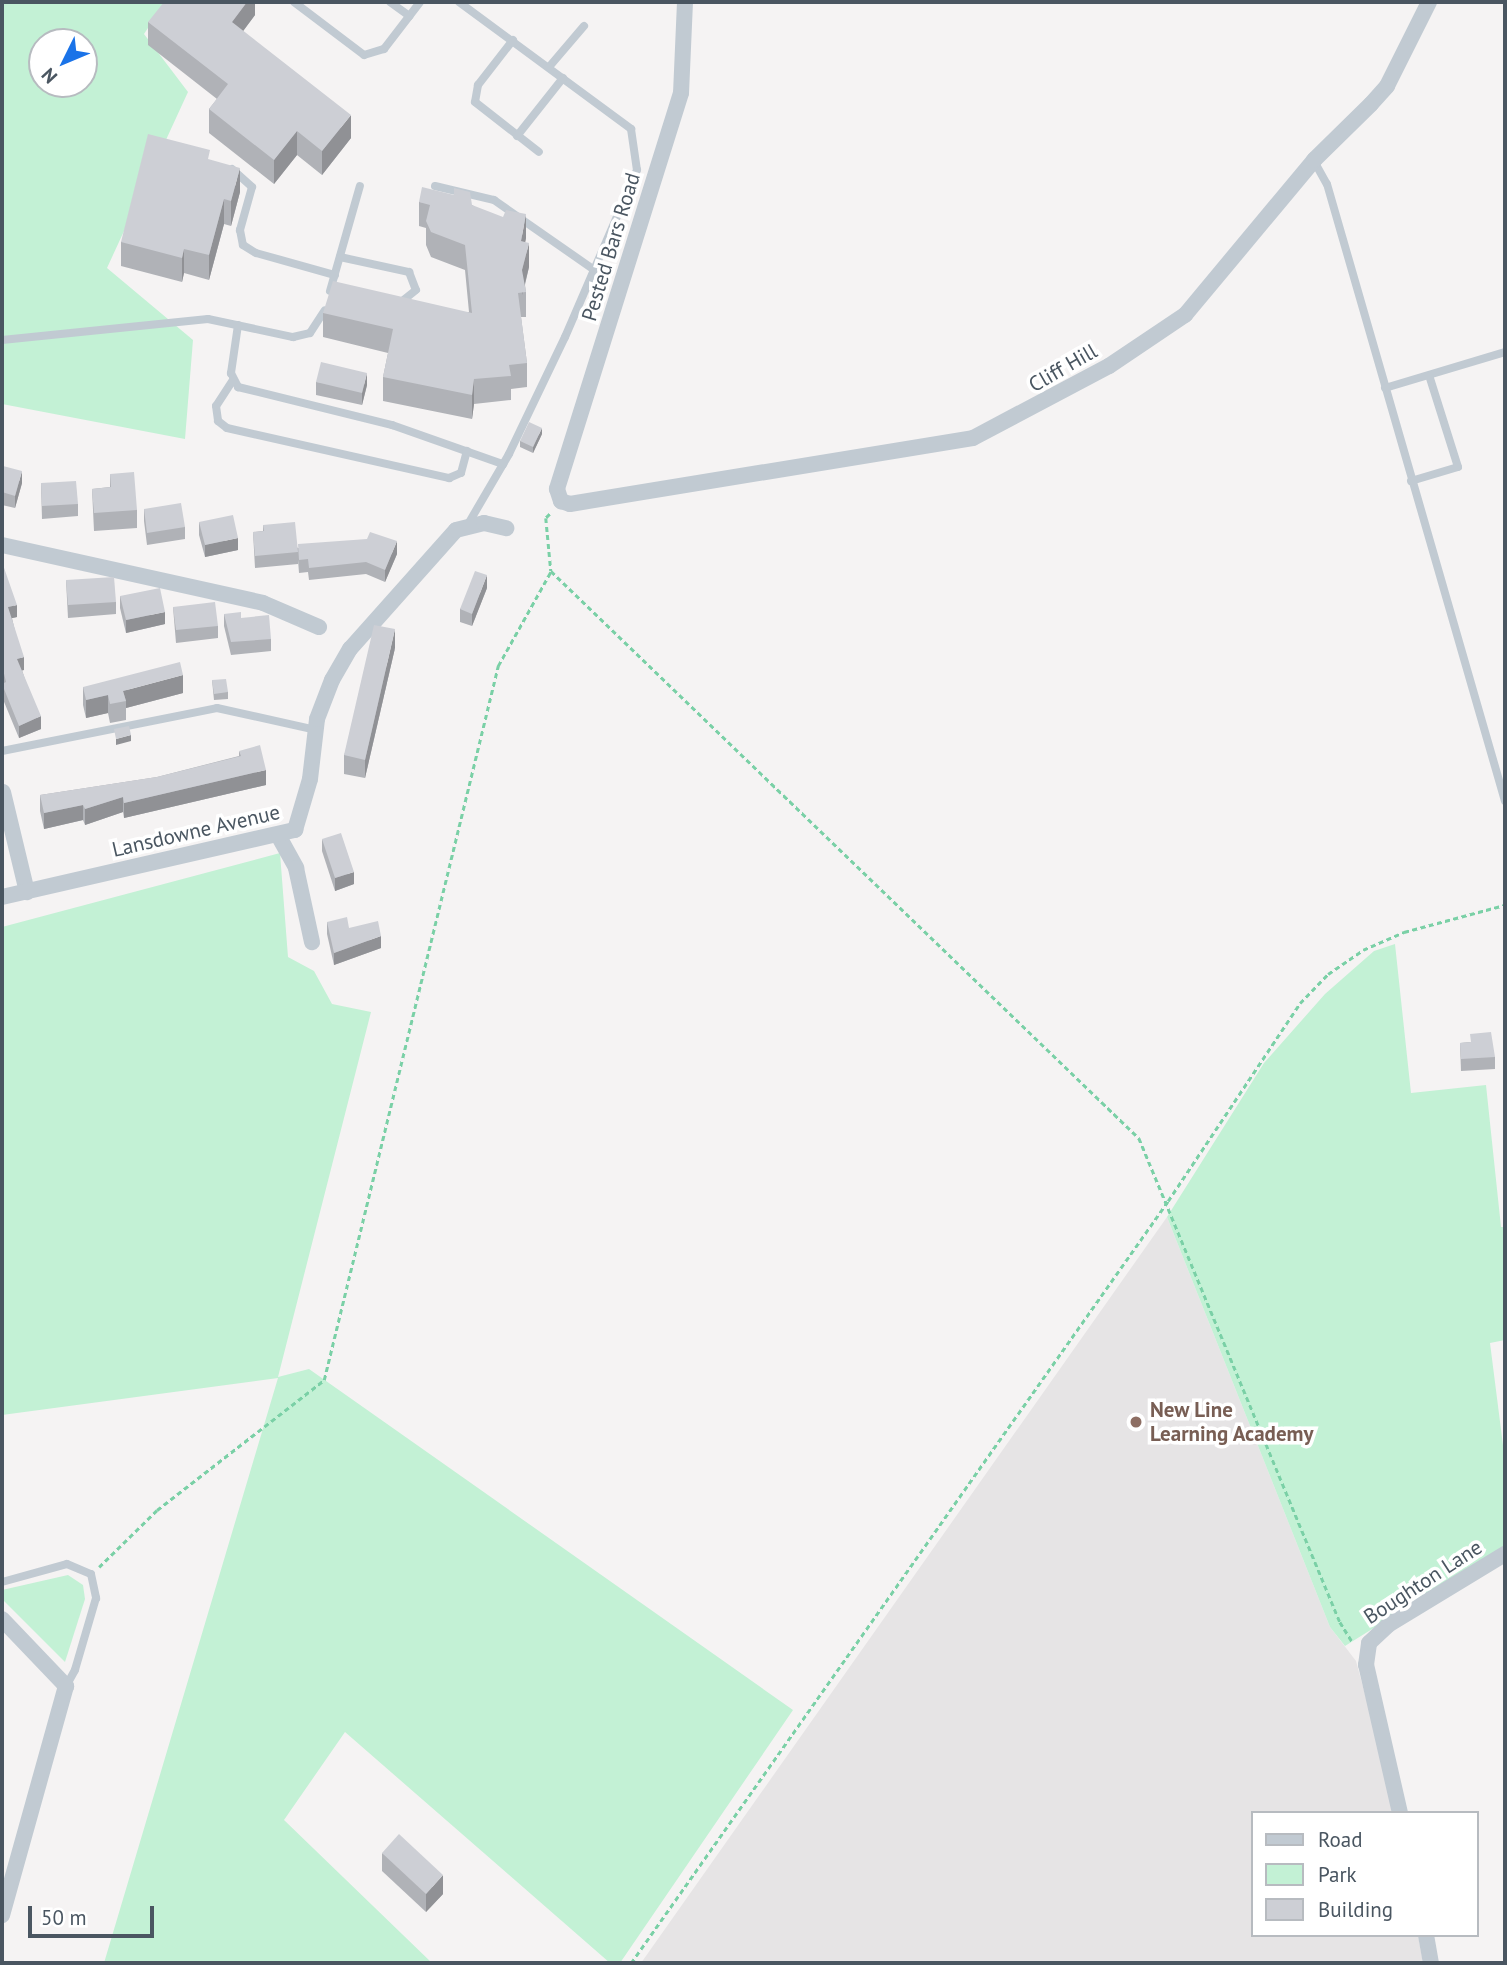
<!DOCTYPE html>
<html>
<head>
<meta charset="utf-8">
<style>
	body { margin:0 }
	#map { position:relative; width:1507px; height:1965px; overflow:hidden; background:#f5f3f3; font-family:"PT Sans",sans-serif }
	div>[style] { position:absolute }
	.education>* { inset:0; background:#e6e4e5 }
	.green>* { inset:0; background:#c3f1d5 }
	.path>* { height:2.5px; margin-top:-1.25px; transform-origin:0; background:repeating-linear-gradient(90deg,#7ad0a6 0 5px,transparent 0 8.5px) }
	.service>* { height:8px; margin:-4px; padding:0 4px; transform-origin:4px; border-radius:4px; background:#c1cad2 }
	.minor>* { height:16px; margin:-8px; padding:0 8px; transform-origin:8px; border-radius:8px; background:#c1cad2 }
	.wall>* { inset:0; background:#b0b2b7 }
	.shaded-wall>* { inset:0; background:#909195 }
	.building>* { inset:0; background:#cdcfd5 }
	.dots>* { width:19px; height:19px; translate:-50% -50%; box-sizing:border-box; border:4px solid #fff; border-radius:50% }
	span { translate:-50% -50%; white-space:nowrap; text-align:center; line-height:1.15; -webkit-text-stroke:7px #fff; paint-order:stroke }
	.street-label { font-size:21px; color:#4a5661 }
	.education-label { font-size:21px; color:#785e54; font-weight:700 }
	.left { translate:0 -50%; text-align:left }
	.frame { position:absolute; inset:0; border:4px solid #4a5661; pointer-events:none }
	.legend { position:absolute; left:1251px; top:1811px; width:228px; height:126px; box-sizing:border-box; background:#fff; border:2px solid #b7bbc0; margin:0; padding:9px 12px; list-style:none; font-size:21px; color:#4a5661 }
	.legend li { display:flex; align-items:center; gap:14px; height:35px }
	.legend b { width:35px; border:2px solid #b7bbc0 }
	.north { position:absolute; left:28px; top:28px; width:70px; height:70px; box-sizing:border-box; background:#fff; border:2px solid #b7bbc0; border-radius:50%; rotate:227deg; font-size:19px; font-weight:700; line-height:28px; text-align:center; color:#4a5661 }
	.north::after { content:''; display:block; margin:auto; width:24px; height:32px; background:#1a73e8; clip-path:polygon(50% 0,100% 100%,50% 72%,0 100%) }
	.scale { position:absolute; left:28px; top:1906px; width:126px; height:32px; box-sizing:border-box; border:4px solid #4a5661; border-top:0; padding-left:9px; font-size:21px; line-height:24px; white-space:nowrap; color:#4a5661; -webkit-text-stroke:5px #fff; paint-order:stroke }
</style>
</head>
<body>
<div id="map">
	<div class="education">
		<i style="clip-path:polygon(1167px 1217px,1330px 1627px,1356px 1661px,1397px 1813px,1253px 1813px,1253px 1935px,1418px 1935px,1423px 1963px,641px 1963px)"></i>
	</div>
	<div class="green">
		<i style="clip-path:polygon(evenodd,2px 2px,165px 2px,144px 34px,188px 92px,107px 268px,193px 340px,185px 439px,2px 404px,2px 2px,42px 42px,84px 42px,84px 84px,42px 84px,42px 42px)"></i>
		<i style="clip-path:polygon(280px 853px,288px 957px,314px 971px,332px 1004px,371px 1012px,278px 1377px,309px 1369px,793px 1710px,620px 1963px,610px 1963px,345px 1732px,284px 1820px,432px 1963px,104px 1963px,278px 1378px,2px 1415px,2px 927px)"></i>
		<i style="clip-path:polygon(1395px 944px,1411px 1093px,1486px 1085px,1501px 1227px,1505px 1227px,1505px 1340px,1490px 1343px,1505px 1461px,1505px 1546px,1345px 1646px,1330px 1627px,1167px 1217px,1264px 1063px,1325px 994px,1374px 951px)"></i>
		<i style="clip-path:polygon(68px 1575px,83px 1585px,85px 1599px,65px 1662px,2px 1599px,2px 1590px)"></i>
	</div>
	<div class="path">
		<i style="left:550px;top:514px;width:6px;rotate:135deg"></i>
		<i style="left:546px;top:518px;width:53px;rotate:84.6deg"></i>
		<i style="left:551px;top:571px;width:817px;rotate:43.96deg"></i>
		<i style="left:1139px;top:1138px;width:524px;rotate:67.45deg"></i>
		<i style="left:1340px;top:1622px;width:25px;rotate:58deg"></i>
		<i style="left:99px;top:1567px;width:81px;rotate:-44.5deg"></i>
		<i style="left:157px;top:1510px;width:212px;rotate:-37.9deg"></i>
		<i style="left:324px;top:1380px;width:735px;rotate:-76.3deg"></i>
		<i style="left:498px;top:666px;width:109px;rotate:-60.8deg"></i>
		<i style="left:631px;top:1963px;width:932px;rotate:-54.83deg"></i>
		<i style="left:1168px;top:1201px;width:238px;rotate:-56.3deg"></i>
		<i style="left:1300px;top:1003px;width:40px;rotate:-46deg"></i>
		<i style="left:1328px;top:974px;width:42px;rotate:-34.4deg"></i>
		<i style="left:1363px;top:950px;width:45px;rotate:-23.7deg"></i>
		<i style="left:1404px;top:932px;width:105px;rotate:-15deg"></i>
	</div>
	<div class="service">
		<i style="left:294px;top:2px;width:88px;rotate:37.1deg"></i>
		<i style="left:364px;top:55px;width:21px;rotate:-17deg"></i>
		<i style="left:384px;top:49px;width:59px;rotate:-52.5deg"></i>
		<i style="left:390px;top:2px;width:24px;rotate:36deg"></i>
		<i style="left:459px;top:2px;width:214px;rotate:36.4deg"></i>
		<i style="left:631px;top:129px;width:41px;rotate:81.7deg"></i>
		<i style="left:637px;top:170px;width:182px;rotate:113.3deg"></i>
		<i style="left:565px;top:337px;width:130px;rotate:115.6deg"></i>
		<i style="left:509px;top:454px;width:83px;rotate:120.3deg"></i>
		<i style="left:513px;top:40px;width:57px;rotate:127.9deg"></i>
		<i style="left:478px;top:85px;width:17px;rotate:100deg"></i>
		<i style="left:475px;top:102px;width:81px;rotate:38deg"></i>
		<i style="left:549px;top:67px;width:54px;rotate:-49.5deg"></i>
		<i style="left:517px;top:136px;width:74px;rotate:-51.6deg"></i>
		<i style="left:1314px;top:161px;width:26px;rotate:61deg"></i>
		<i style="left:1327px;top:184px;width:642px;rotate:73.91deg"></i>
		<i style="left:232px;top:169px;width:27px;rotate:42deg"></i>
		<i style="left:252px;top:187px;width:45px;rotate:105.6deg"></i>
		<i style="left:240px;top:230px;width:15px;rotate:79deg"></i>
		<i style="left:243px;top:245px;width:15px;rotate:32deg"></i>
		<i style="left:256px;top:253px;width:82px;rotate:15.6deg"></i>
		<i style="left:435px;top:186px;width:61px;rotate:13.3deg"></i>
		<i style="left:494px;top:200px;width:121px;rotate:34.9deg"></i>
		<i style="left:340px;top:257px;width:71px;rotate:12.3deg"></i>
		<i style="left:409px;top:272px;width:19px;rotate:69deg"></i>
		<i style="left:416px;top:290px;width:21px;rotate:141deg"></i>
		<i style="left:330px;top:291px;width:109px;rotate:-74.1deg"></i>
		<i style="left:238px;top:325px;width:49px;rotate:98.3deg"></i>
		<i style="left:231px;top:373px;width:16px;rotate:63deg"></i>
		<i style="left:238px;top:387px;width:159px;rotate:13.9deg"></i>
		<i style="left:392px;top:425px;width:118px;rotate:19.4deg"></i>
		<i style="left:2px;top:340px;width:207px;rotate:-5.8deg"></i>
		<i style="left:208px;top:319px;width:87px;rotate:12deg"></i>
		<i style="left:293px;top:337px;width:17px;rotate:-13deg"></i>
		<i style="left:310px;top:333px;width:27px;rotate:-57deg"></i>
		<i style="left:233px;top:380px;width:31px;rotate:123deg"></i>
		<i style="left:216px;top:406px;width:15px;rotate:82deg"></i>
		<i style="left:218px;top:421px;width:11px;rotate:38deg"></i>
		<i style="left:227px;top:428px;width:228px;rotate:12.7deg"></i>
		<i style="left:449px;top:478px;width:13px;rotate:-23deg"></i>
		<i style="left:461px;top:473px;width:23px;rotate:-75deg"></i>
		<i style="left:1385px;top:388px;width:125px;rotate:-16.7deg"></i>
		<i style="left:1411px;top:481px;width:49px;rotate:-16.6deg"></i>
		<i style="left:1458px;top:467px;width:96px;rotate:-107.5deg"></i>
		<i style="left:2px;top:751px;width:219px;rotate:-11.3deg"></i>
		<i style="left:217px;top:708px;width:101px;rotate:12.5deg"></i>
		<i style="left:2px;top:1582px;width:67px;rotate:-15.5deg"></i>
		<i style="left:67px;top:1564px;width:26px;rotate:23deg"></i>
		<i style="left:91px;top:1574px;width:25px;rotate:78deg"></i>
		<i style="left:96px;top:1598px;width:75px;rotate:106.3deg"></i>
		<i style="left:75px;top:1670px;width:18px;rotate:119deg"></i>
	</div>
	<div class="minor">
		<i style="left:685px;top:2px;width:91px;rotate:92.5deg"></i>
		<i style="left:681px;top:93px;width:415px;rotate:107.4deg"></i>
		<i style="left:557px;top:489px;width:13px;rotate:72deg"></i>
		<i style="left:561px;top:501px;width:9px;rotate:18deg"></i>
		<i style="left:570px;top:504px;width:408px;rotate:-9.3deg"></i>
		<i style="left:973px;top:438px;width:154px;rotate:-27.9deg"></i>
		<i style="left:1109px;top:366px;width:92px;rotate:-33.9deg"></i>
		<i style="left:1185px;top:315px;width:202px;rotate:-50.2deg"></i>
		<i style="left:1314px;top:160px;width:80px;rotate:-44.5deg"></i>
		<i style="left:1371px;top:104px;width:24px;rotate:-48deg"></i>
		<i style="left:1387px;top:86px;width:94px;rotate:-63.4deg"></i>
		<i style="left:2px;top:545px;width:267px;rotate:12.5deg"></i>
		<i style="left:263px;top:603px;width:61px;rotate:23.2deg"></i>
		<i style="left:3px;top:792px;width:103px;rotate:76.5deg"></i>
		<i style="left:278px;top:835px;width:38px;rotate:61deg"></i>
		<i style="left:296px;top:868px;width:76px;rotate:77.8deg"></i>
		<i style="left:2px;top:897px;width:301px;rotate:-12.9deg"></i>
		<i style="left:295px;top:830px;width:53px;rotate:-73.6deg"></i>
		<i style="left:310px;top:779px;width:60px;rotate:-83.3deg"></i>
		<i style="left:317px;top:719px;width:42px;rotate:-69deg"></i>
		<i style="left:332px;top:680px;width:36px;rotate:-60deg"></i>
		<i style="left:350px;top:649px;width:159px;rotate:-48.3deg"></i>
		<i style="left:456px;top:530px;width:29px;rotate:-14deg"></i>
		<i style="left:484px;top:523px;width:23px;rotate:13deg"></i>
		<i style="left:2px;top:1619px;width:93px;rotate:46.3deg"></i>
		<i style="left:66px;top:1686px;width:238px;rotate:105.6deg"></i>
		<i style="left:1400px;top:1813px;width:152px;rotate:-102.9deg"></i>
		<i style="left:1366px;top:1665px;width:22px;rotate:-82deg"></i>
		<i style="left:1369px;top:1643px;width:26px;rotate:-43deg"></i>
		<i style="left:1388px;top:1625px;width:137px;rotate:-31.3deg"></i>
		<i style="left:1426px;top:1935px;width:28px;rotate:80deg"></i>
	</div>
	<div class="wall">
		<i style="clip-path:polygon(255px 2px,255px 15px,243px 31px,351px 138px,322px 175px,297px 155px,274px 184px,209px 133px,209px 109px,217px 99px,148px 45px,148px 22px)"></i>
		<i style="clip-path:polygon(210px 160px,240px 192px,231px 226px,224px 224px,209px 280px,184px 273px,182px 282px,121px 266px,121px 242px)"></i>
		<i style="clip-path:polygon(419px 202px,472px 205px,526px 238px,525px 242px,529px 267px,525px 285px,526px 292px,526px 317px,521px 317px,527px 363px,527px 387px,511px 389px,511px 400px,474px 404px,472px 419px,383px 401px,383px 377px,388px 353px,323px 337px,323px 313px,469px 312px,465px 270px,431px 257px,426px 245px,426px 228px,419px 226px)"></i>
		<i style="clip-path:polygon(316px 382px,367px 385px,362px 405px,316px 395px)"></i>
		<i style="clip-path:polygon(542px 434px,533px 453px,520px 447px,520px 441px)"></i>
		<i style="clip-path:polygon(2px 469px,22px 483px,15px 508px,2px 505px)"></i>
		<i style="clip-path:polygon(110px 474px,137px 510px,137px 528px,94px 531px,92px 489px,110px 487px)"></i>
		<i style="clip-path:polygon(41px 483px,78px 504px,78px 516px,42px 519px)"></i>
		<i style="clip-path:polygon(144px 509px,185px 527px,185px 539px,147px 545px,144px 521px)"></i>
		<i style="clip-path:polygon(199px 522px,238px 550px,205px 557px,199px 535px)"></i>
		<i style="clip-path:polygon(263px 525px,298px 548px,397px 554px,385px 582px,366px 574px,309px 580px,308px 572px,299px 573px,298px 560px,298px 564px,255px 568px,253px 532px,263px 531px)"></i>
		<i style="clip-path:polygon(2px 562px,17px 617px,12px 618px,24px 670px,22px 670px,41px 729px,19px 738px,2px 697px,2px 684px,3px 684px,2px 678px)"></i>
		<i style="clip-path:polygon(66px 580px,116px 602px,116px 614px,68px 618px)"></i>
		<i style="clip-path:polygon(487px 588px,472px 626px,460px 622px,460px 609px)"></i>
		<i style="clip-path:polygon(120px 596px,165px 624px,126px 633px,120px 608px)"></i>
		<i style="clip-path:polygon(173px 607px,218px 626px,218px 638px,176px 643px)"></i>
		<i style="clip-path:polygon(224px 614px,241px 618px,271px 639px,271px 651px,231px 655px,224px 626px)"></i>
		<i style="clip-path:polygon(395px 648px,365px 778px,344px 774px,344px 755px)"></i>
		<i style="clip-path:polygon(212px 680px,228px 692px,228px 699px,214px 700px)"></i>
		<i style="clip-path:polygon(83px 687px,183px 693px,126px 708px,126px 720px,110px 723px,108px 713px,86px 718px,83px 705px)"></i>
		<i style="clip-path:polygon(239px 751px,266px 785px,124px 818px,123px 812px,85px 825px,83px 820px,44px 829px,40px 811px,40px 795px,157px 777px,239px 756px)"></i>
		<i style="clip-path:polygon(322px 839px,354px 884px,335px 891px,322px 851px)"></i>
		<i style="clip-path:polygon(327px 922px,349px 928px,381px 948px,334px 965px,327px 934px)"></i>
		<i style="clip-path:polygon(1470px 1042px,1495px 1057px,1495px 1069px,1461px 1071px,1460px 1043px)"></i>
		<i style="clip-path:polygon(382px 1853px,443px 1894px,426px 1912px,382px 1871px)"></i>
	</div>
	<div class="shaded-wall">
		<i style="clip-path:polygon(247px 2px,255px 2px,255px 15px,232px 46px,232px 22px)"></i>
		<i style="clip-path:polygon(351px 115px,351px 138px,322px 175px,322px 151px)"></i>
		<i style="clip-path:polygon(297px 131px,297px 155px,274px 184px,274px 160px)"></i>
		<i style="clip-path:polygon(240px 168px,240px 192px,231px 226px,231px 201px)"></i>
		<i style="clip-path:polygon(224px 199px,224px 224px,209px 280px,209px 255px)"></i>
		<i style="clip-path:polygon(526px 214px,526px 238px,521px 265px,521px 241px)"></i>
		<i style="clip-path:polygon(529px 243px,529px 267px,522px 295px,522px 270px)"></i>
		<i style="clip-path:polygon(184px 249px,184px 273px,182px 282px,182px 258px)"></i>
		<i style="clip-path:polygon(367px 373px,367px 385px,362px 405px,362px 393px)"></i>
		<i style="clip-path:polygon(474px 379px,474px 404px,472px 419px,472px 395px)"></i>
		<i style="clip-path:polygon(542px 428px,542px 434px,533px 453px,533px 447px)"></i>
		<i style="clip-path:polygon(22px 471px,22px 483px,15px 508px,15px 496px)"></i>
		<i style="clip-path:polygon(238px 538px,238px 550px,205px 557px,205px 545px)"></i>
		<i style="clip-path:polygon(397px 541px,397px 554px,385px 582px,385px 570px)"></i>
		<i style="clip-path:polygon(487px 575px,487px 588px,472px 626px,472px 614px)"></i>
		<i style="clip-path:polygon(17px 605px,17px 617px,8px 619px,8px 607px)"></i>
		<i style="clip-path:polygon(165px 612px,165px 624px,126px 633px,126px 620px)"></i>
		<i style="clip-path:polygon(395px 629px,395px 648px,365px 778px,365px 760px)"></i>
		<i style="clip-path:polygon(24px 657px,24px 670px,17px 672px,17px 659px)"></i>
		<i style="clip-path:polygon(183px 675px,183px 693px,126px 708px,126px 701px,123px 691px)"></i>
		<i style="clip-path:polygon(108px 695px,108px 713px,86px 718px,86px 700px)"></i>
		<i style="clip-path:polygon(41px 716px,41px 729px,19px 738px,19px 726px)"></i>
		<i style="clip-path:polygon(131px 735px,131px 741px,116px 745px,116px 739px)"></i>
		<i style="clip-path:polygon(266px 770px,266px 785px,124px 818px,124px 803px)"></i>
		<i style="clip-path:polygon(123px 797px,123px 812px,85px 825px,85px 809px)"></i>
		<i style="clip-path:polygon(83px 805px,83px 820px,44px 829px,44px 813px)"></i>
		<i style="clip-path:polygon(354px 872px,354px 884px,335px 891px,335px 878px)"></i>
		<i style="clip-path:polygon(381px 936px,381px 948px,334px 965px,334px 953px)"></i>
		<i style="clip-path:polygon(443px 1875px,443px 1894px,426px 1912px,426px 1894px)"></i>
	</div>
	<div class="building">
		<i style="clip-path:polygon(164px 2px,247px 2px,232px 22px,351px 115px,322px 151px,297px 131px,274px 160px,209px 109px,228px 84px,148px 22px)"></i>
		<i style="clip-path:polygon(148px 134px,210px 150px,208px 159px,240px 168px,231px 201px,224px 199px,209px 255px,184px 249px,182px 258px,121px 242px)"></i>
		<i style="clip-path:polygon(422px 187px,454px 195px,454px 188px,470px 192px,472px 205px,503px 217px,506px 210px,526px 214px,521px 241px,529px 243px,522px 270px,526px 292px,518px 293px,527px 363px,509px 365px,511px 376px,474px 379px,472px 395px,383px 377px,393px 329px,323px 313px,333px 281px,472px 313px,465px 245px,431px 232px,426px 221px,430px 205px,419px 202px)"></i>
		<i style="clip-path:polygon(321px 362px,367px 373px,362px 393px,316px 382px)"></i>
		<i style="clip-path:polygon(529px 422px,542px 428px,533px 447px,520px 441px)"></i>
		<i style="clip-path:polygon(3px 466px,22px 471px,15px 496px,2px 492px,2px 469px)"></i>
		<i style="clip-path:polygon(134px 472px,137px 510px,94px 513px,92px 489px,111px 487px,110px 474px)"></i>
		<i style="clip-path:polygon(76px 481px,78px 504px,42px 506px,41px 483px)"></i>
		<i style="clip-path:polygon(181px 503px,185px 527px,147px 533px,144px 509px)"></i>
		<i style="clip-path:polygon(233px 515px,238px 538px,205px 545px,199px 522px)"></i>
		<i style="clip-path:polygon(295px 522px,298px 552px,255px 556px,253px 532px,264px 531px,263px 525px)"></i>
		<i style="clip-path:polygon(370px 532px,397px 541px,385px 570px,366px 562px,309px 568px,308px 559px,299px 560px,298px 544px,367px 539px)"></i>
		<i style="clip-path:polygon(2px 562px,17px 605px,8px 607px,24px 657px,17px 659px,41px 716px,19px 726px,2px 684px,6px 682px,2px 665px)"></i>
		<i style="clip-path:polygon(475px 571px,487px 575px,472px 614px,460px 609px)"></i>
		<i style="clip-path:polygon(114px 577px,116px 602px,68px 605px,66px 580px)"></i>
		<i style="clip-path:polygon(160px 588px,165px 612px,126px 620px,120px 596px)"></i>
		<i style="clip-path:polygon(215px 602px,218px 626px,176px 630px,173px 607px)"></i>
		<i style="clip-path:polygon(241px 612px,241px 618px,269px 615px,271px 639px,231px 642px,224px 614px)"></i>
		<i style="clip-path:polygon(374px 625px,395px 629px,365px 760px,344px 755px)"></i>
		<i style="clip-path:polygon(180px 662px,183px 675px,123px 691px,126px 701px,110px 704px,108px 695px,86px 700px,83px 687px)"></i>
		<i style="clip-path:polygon(226px 679px,228px 692px,214px 694px,212px 680px)"></i>
		<i style="clip-path:polygon(129px 726px,131px 735px,116px 739px,114px 729px)"></i>
		<i style="clip-path:polygon(260px 745px,266px 770px,124px 803px,123px 797px,85px 809px,83px 805px,44px 813px,40px 795px,157px 777px,241px 756px,239px 751px)"></i>
		<i style="clip-path:polygon(341px 833px,354px 872px,335px 878px,322px 839px)"></i>
		<i style="clip-path:polygon(347px 917px,349px 928px,378px 921px,381px 936px,334px 953px,327px 922px)"></i>
		<i style="clip-path:polygon(1491px 1032px,1495px 1057px,1461px 1059px,1460px 1043px,1471px 1042px,1470px 1034px)"></i>
		<i style="clip-path:polygon(399px 1834px,443px 1875px,426px 1894px,382px 1853px)"></i>
	</div>
	<div class="dots">
		<i style="left:1136px;top:1422px;background:#8d6e63"></i>
	</div>
	<div class="street-label">
		<span style="left:611px;top:247px;rotate:-73deg">Pested Bars Road</span>
		<span style="left:1063px;top:368px;rotate:-30deg">Cliff Hill</span>
		<span style="left:196px;top:831px;rotate:-13deg">Lansdowne Avenue</span>
		<span style="left:1423px;top:1582px;rotate:-33deg">Boughton Lane</span>
	</div>
	<div class="education-label">
		<span class="left" style="left:1150px;top:1422px">New Line<br>Learning Academy</span>
	</div>
	<div class="frame"></div>
	<ul class="legend">
	<li><b style="height:9px;background:#c1cad2"></b>Road</li>
	<li><b style="height:19px;background:#c3f1d5"></b>Park</li>
	<li><b style="height:19px;background:#cdcfd5"></b>Building</li>
	</ul>
	<div class="north">N</div>
	<div class="scale">50 m</div>
</div>
</body>
</html>
